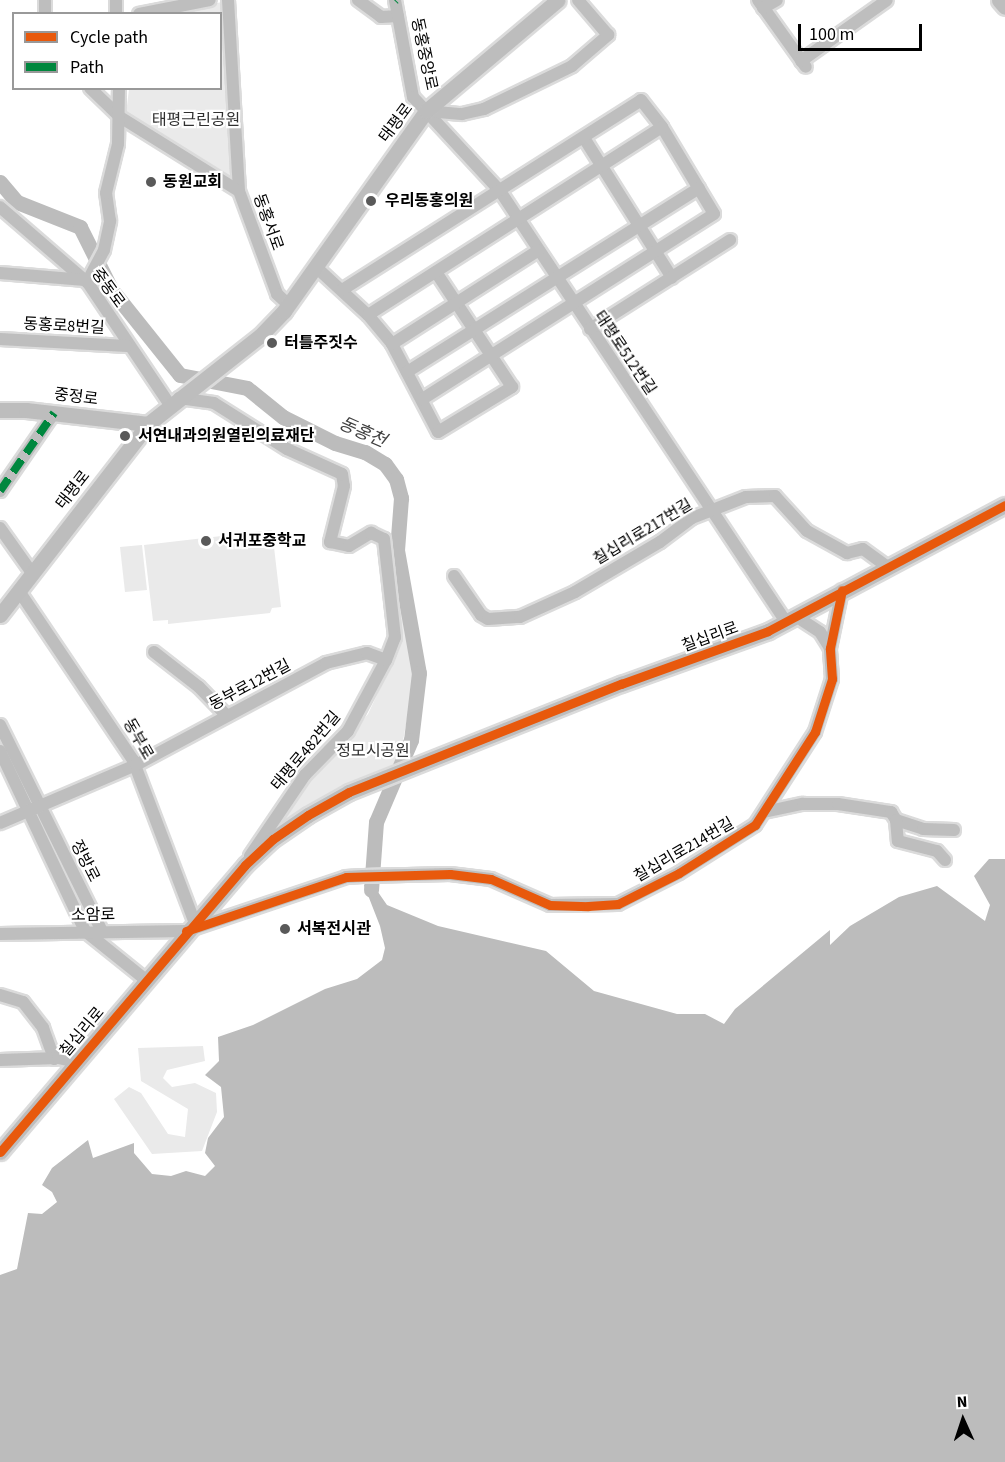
<!DOCTYPE html>
<html>
<head>
<meta charset="utf-8">
<style>
	body { margin:0 }
	#map { position:relative; width:1005px; height:1462px; overflow:hidden; background:#fff; font-family:"Source Sans 3","Noto Sans KR",sans-serif }
	div>[style] { position:absolute }
	.green>* { inset:0; background:#eaeaea }
	.water>* { inset:0; background:#bcbcbc }
	.river>* { height:15px; margin:-7.5px; padding:0 7.5px; transform-origin:7.5px; border-radius:7.5px; background:#bcbcbc }
	.roads { filter:drop-shadow(2px 0 #dbdbdb) drop-shadow(-2px 0 #dbdbdb) drop-shadow(0 2px #dbdbdb) drop-shadow(0 -2px #dbdbdb) }
	.minor>* { height:12px; margin:-6px; padding:0 6px; transform-origin:6px; border-radius:6px; background:#bebebe }
	.major>* { height:15px; margin:-7.5px; padding:0 7.5px; transform-origin:7.5px; border-radius:7.5px; background:#bdbdbd }
	.quiet>* { height:8px; margin-top:-4px; transform-origin:0; background:repeating-linear-gradient(90deg,#00873e 0 15px,transparent 0 23px) }
	.cycleway>* { height:9px; margin:-4.5px; padding:0 4.5px; transform-origin:4.5px; border-radius:4.5px; background:#e8590c }
	.dots>* { width:16px; height:16px; translate:-50% -50%; box-sizing:border-box; border:3px solid #fff; border-radius:50% }
	span { translate:-50% -50%; white-space:nowrap; text-align:center; line-height:1.15; -webkit-text-stroke:4.5px #fff; paint-order:stroke }
	.street-label { font-size:16px; color:#000 }
	.park-label { font-size:16px; color:#303030 }
	.poi-label { font-size:16px; color:#000; font-weight:700 }
	.left { translate:0 -50%; text-align:left }
	.water-label { font-size:18px; color:#414141; font-style:italic }
	.legend { position:absolute; left:12px; top:12px; width:210px; height:78px; box-sizing:border-box; background:#fff; border:2px solid #999; margin:0; padding:8px 10px; list-style:none; font-size:18px; color:#000 }
	.legend li { display:flex; align-items:center; gap:12px; height:30px }
	.legend b { width:30px; border:2px solid #999 }
	.north { position:absolute; left:933px; top:1390px; width:60px; height:60px; -webkit-text-stroke:4px #fff; paint-order:stroke; rotate:357deg; font-size:16px; font-weight:700; line-height:24px; text-align:center; color:#000 }
	.north::after { content:''; display:block; margin:auto; width:21px; height:27px; background:#000; clip-path:polygon(50% 0,100% 100%,50% 72%,0 100%) }
	.scale { position:absolute; left:798px; top:24px; width:124px; height:27px; box-sizing:border-box; border:3px solid #000; border-top:0; padding-left:8px; font-size:18px; line-height:21px; white-space:nowrap; color:#000; -webkit-text-stroke:4px #fff; paint-order:stroke }
</style>
</head>
<body>
<div id="map">
	<div class="green">
		<i style="clip-path:polygon(222px 2px,231px 178px,126px 114px,129px 89px,220px 88px,220px 14px,169px 13px)"></i>
		<i style="clip-path:polygon(272px 530px,281px 607px,272px 608px,270px 613px,168px 624px,168px 620px,153px 621px,144px 545px)"></i>
		<i style="clip-path:polygon(142px 545px,147px 590px,125px 592px,120px 547px)"></i>
		<i style="clip-path:polygon(398px 559px,416px 668px,398px 769px,260px 839px,368px 714px,400px 646px)"></i>
		<i style="clip-path:polygon(203px 1046px,205px 1061px,167px 1070px,163px 1078px,172px 1087px,195px 1083px,216px 1093px,217px 1112px,202px 1151px,152px 1154px,114px 1099px,129px 1087px,141px 1093px,168px 1134px,185px 1137px,188px 1109px,141px 1081px,138px 1048px)"></i>
	</div>
	<div class="water">
		<i style="clip-path:polygon(989px 859px,1005px 859px,1005px 1462px,0 1462px,0 1275px,17px 1269px,28px 1213px,42px 1214px,57px 1202px,52px 1192px,42px 1185px,52px 1168px,88px 1140px,93px 1158px,134px 1143px,134px 1153px,152px 1174px,171px 1176px,186px 1171px,205px 1176px,215px 1166px,205px 1153px,208px 1138px,224px 1117px,221px 1087px,205px 1075px,219px 1061px,218px 1037px,253px 1025px,325px 989px,357px 979px,382px 960px,385px 948px,380px 926px,364px 885px,371px 882px,387px 905px,438px 926px,546px 951px,594px 991px,677px 1014px,705px 1014px,724px 1024px,735px 1009px,830px 930px,830px 945px,850px 926px,899px 897px,937px 886px,985px 921px,990px 905px,974px 876px)"></i>
	</div>
	<div class="river">
		<i style="left:0;top:182px;width:26px;rotate:50deg"></i>
		<i style="left:17px;top:202px;width:68px;rotate:21.6deg"></i>
		<i style="left:80px;top:227px;width:69px;rotate:63.4deg"></i>
		<i style="left:111px;top:289px;width:110px;rotate:51.3deg"></i>
		<i style="left:180px;top:375px;width:68px;rotate:11deg"></i>
		<i style="left:247px;top:388px;width:46px;rotate:38.9deg"></i>
		<i style="left:283px;top:417px;width:58px;rotate:26.6deg"></i>
		<i style="left:335px;top:443px;width:31px;rotate:17deg"></i>
		<i style="left:365px;top:452px;width:23px;rotate:31deg"></i>
		<i style="left:385px;top:464px;width:19px;rotate:54deg"></i>
		<i style="left:396px;top:479px;width:20px;rotate:75deg"></i>
		<i style="left:401px;top:498px;width:52px;rotate:94.4deg"></i>
		<i style="left:397px;top:550px;width:125px;rotate:79.9deg"></i>
		<i style="left:419px;top:673px;width:67px;rotate:96.8deg"></i>
		<i style="left:411px;top:740px;width:89px;rotate:113.1deg"></i>
		<i style="left:376px;top:822px;width:68px;rotate:94.2deg"></i>
	</div>
	<div class="roads">
		<div class="minor">
			<i style="left:45px;top:0;width:14px;rotate:90deg"></i>
			<i style="left:116px;top:0;width:14px;rotate:90deg"></i>
			<i style="left:228px;top:0;width:191px;rotate:86.7deg"></i>
			<i style="left:239px;top:191px;width:110px;rotate:69.7deg"></i>
			<i style="left:277px;top:294px;width:16px;rotate:43deg"></i>
			<i style="left:358px;top:0;width:29px;rotate:36deg"></i>
			<i style="left:381px;top:17px;width:17px;rotate:-3deg"></i>
			<i style="left:395px;top:0;width:99px;rotate:79.5deg"></i>
			<i style="left:413px;top:97px;width:128px;rotate:47.2deg"></i>
			<i style="left:500px;top:191px;width:517px;rotate:56.43deg"></i>
			<i style="left:758px;top:0;width:82px;rotate:54.4deg"></i>
			<i style="left:763px;top:8px;width:16px;rotate:-30deg"></i>
			<i style="left:139px;top:14px;width:72px;rotate:-11.2deg"></i>
			<i style="left:801px;top:61px;width:105px;rotate:-35.3deg"></i>
			<i style="left:90px;top:88px;width:42px;rotate:44deg"></i>
			<i style="left:120px;top:117px;width:140px;rotate:31.9deg"></i>
			<i style="left:426px;top:111px;width:36px;rotate:5deg"></i>
			<i style="left:462px;top:114px;width:23px;rotate:-13deg"></i>
			<i style="left:484px;top:109px;width:98px;rotate:-26deg"></i>
			<i style="left:572px;top:66px;width:48px;rotate:-40.7deg"></i>
			<i style="left:608px;top:35px;width:46px;rotate:-130.6deg"></i>
			<i style="left:584px;top:138px;width:165px;rotate:57.8deg"></i>
			<i style="left:0;top:207px;width:116px;rotate:40.8deg"></i>
			<i style="left:88px;top:283px;width:147px;rotate:56.1deg"></i>
			<i style="left:317px;top:268px;width:69px;rotate:42.7deg"></i>
			<i style="left:368px;top:315px;width:38px;rotate:50deg"></i>
			<i style="left:392px;top:344px;width:99px;rotate:62.4deg"></i>
			<i style="left:438px;top:432px;width:87px;rotate:-31.3deg"></i>
			<i style="left:512px;top:387px;width:138px;rotate:-123.5deg"></i>
			<i style="left:0;top:273px;width:85px;rotate:4.7deg"></i>
			<i style="left:87px;top:282px;width:36px;rotate:-62deg"></i>
			<i style="left:104px;top:250px;width:30px;rotate:-78deg"></i>
			<i style="left:110px;top:221px;width:28px;rotate:-98deg"></i>
			<i style="left:106px;top:193px;width:50px;rotate:-76.2deg"></i>
			<i style="left:118px;top:144px;width:56px;rotate:-89deg"></i>
			<i style="left:342px;top:290px;width:354px;rotate:-32.4deg"></i>
			<i style="left:641px;top:100px;width:34px;rotate:52deg"></i>
			<i style="left:662px;top:127px;width:101px;rotate:59.1deg"></i>
			<i style="left:714px;top:214px;width:346px;rotate:147.6deg"></i>
			<i style="left:368px;top:315px;width:349px;rotate:-32.6deg"></i>
			<i style="left:590px;top:329px;width:166px;rotate:-32.4deg"></i>
			<i style="left:0;top:339px;width:127px;rotate:3.2deg"></i>
			<i style="left:392px;top:344px;width:174px;rotate:-32.6deg"></i>
			<i style="left:407px;top:372px;width:345px;rotate:-32.2deg"></i>
			<i style="left:179px;top:398px;width:35px;rotate:8deg"></i>
			<i style="left:214px;top:403px;width:86px;rotate:32.2deg"></i>
			<i style="left:287px;top:449px;width:60px;rotate:24.4deg"></i>
			<i style="left:342px;top:474px;width:12px;rotate:81deg"></i>
			<i style="left:344px;top:486px;width:58px;rotate:104deg"></i>
			<i style="left:330px;top:542px;width:19px;rotate:12deg"></i>
			<i style="left:349px;top:546px;width:26px;rotate:-31deg"></i>
			<i style="left:371px;top:533px;width:14px;rotate:25deg"></i>
			<i style="left:384px;top:539px;width:99px;rotate:83.6deg"></i>
			<i style="left:395px;top:637px;width:25px;rotate:111deg"></i>
			<i style="left:386px;top:660px;width:81px;rotate:118.2deg"></i>
			<i style="left:348px;top:731px;width:62px;rotate:134.3deg"></i>
			<i style="left:305px;top:775px;width:98px;rotate:124.2deg"></i>
			<i style="left:0;top:491px;width:95px;rotate:-55.3deg"></i>
			<i style="left:0;top:528px;width:55px;rotate:54.6deg"></i>
			<i style="left:454px;top:576px;width:47px;rotate:55.3deg"></i>
			<i style="left:481px;top:615px;width:8px;rotate:30deg"></i>
			<i style="left:488px;top:619px;width:32px;rotate:-4deg"></i>
			<i style="left:520px;top:617px;width:60px;rotate:-24.4deg"></i>
			<i style="left:575px;top:592px;width:99px;rotate:-30.5deg"></i>
			<i style="left:660px;top:542px;width:40px;rotate:-37deg"></i>
			<i style="left:692px;top:518px;width:58px;rotate:-21.3deg"></i>
			<i style="left:746px;top:497px;width:29px;rotate:-2deg"></i>
			<i style="left:775px;top:496px;width:47px;rotate:47.6deg"></i>
			<i style="left:807px;top:531px;width:46px;rotate:28.8deg"></i>
			<i style="left:847px;top:553px;width:16px;rotate:-14deg"></i>
			<i style="left:863px;top:549px;width:29px;rotate:36deg"></i>
			<i style="left:19px;top:591px;width:204px;rotate:56deg"></i>
			<i style="left:133px;top:760px;width:172px;rotate:69.2deg"></i>
			<i style="left:797px;top:617px;width:27px;rotate:33deg"></i>
			<i style="left:820px;top:632px;width:19px;rotate:58deg"></i>
			<i style="left:154px;top:652px;width:57px;rotate:37.9deg"></i>
			<i style="left:199px;top:687px;width:40px;rotate:46deg"></i>
			<i style="left:0;top:725px;width:230px;rotate:63.7deg"></i>
			<i style="left:0;top:751px;width:199px;rotate:64.7deg"></i>
			<i style="left:85px;top:931px;width:78px;rotate:38.8deg"></i>
			<i style="left:764px;top:812px;width:40px;rotate:-12deg"></i>
			<i style="left:803px;top:804px;width:35px"></i>
			<i style="left:838px;top:804px;width:54px;rotate:8.6deg"></i>
			<i style="left:891px;top:812px;width:9px;rotate:58deg"></i>
			<i style="left:896px;top:820px;width:28px;rotate:18deg"></i>
			<i style="left:923px;top:829px;width:31px;rotate:2deg"></i>
			<i style="left:896px;top:820px;width:21px;rotate:85deg"></i>
			<i style="left:898px;top:841px;width:40px;rotate:14.4deg"></i>
			<i style="left:937px;top:851px;width:12px;rotate:48deg"></i>
			<i style="left:0;top:823px;width:148px;rotate:-23.1deg"></i>
			<i style="left:136px;top:765px;width:216px;rotate:-28.2deg"></i>
			<i style="left:326px;top:663px;width:42px;rotate:-13.7deg"></i>
			<i style="left:367px;top:653px;width:20px;rotate:20deg"></i>
			<i style="left:0;top:934px;width:186px;rotate:-0.9deg"></i>
			<i style="left:186px;top:931px;width:169px;rotate:-18.6deg"></i>
			<i style="left:346px;top:877px;width:17px;rotate:-3deg"></i>
			<i style="left:363px;top:876px;width:87px;rotate:-1.3deg"></i>
			<i style="left:450px;top:874px;width:41px;rotate:7deg"></i>
			<i style="left:491px;top:879px;width:64px;rotate:23.8deg"></i>
			<i style="left:550px;top:905px;width:68px;rotate:-0.8deg"></i>
			<i style="left:618px;top:904px;width:68px;rotate:-26.9deg"></i>
			<i style="left:679px;top:873px;width:90px;rotate:-32.3deg"></i>
			<i style="left:755px;top:825px;width:111px;rotate:-57.2deg"></i>
			<i style="left:815px;top:732px;width:56px;rotate:-72.2deg"></i>
			<i style="left:832px;top:679px;width:31px;rotate:-94deg"></i>
			<i style="left:830px;top:648px;width:59px;rotate:-78.3deg"></i>
			<i style="left:0;top:995px;width:24px;rotate:17deg"></i>
			<i style="left:23px;top:1002px;width:33px;rotate:52deg"></i>
			<i style="left:43px;top:1028px;width:33px;rotate:70deg"></i>
			<i style="left:0;top:1060px;width:58px;rotate:-2deg"></i>
			<i style="left:58px;top:1058px;width:19px;rotate:12deg"></i>
		</div>
		<div class="major">
			<i style="left:999px;top:0;width:9px;rotate:49deg"></i>
			<i style="left:0;top:410px;width:26px"></i>
			<i style="left:26px;top:410px;width:123px;rotate:6.5deg"></i>
			<i style="left:0;top:615px;width:242px;rotate:-52.2deg"></i>
			<i style="left:148px;top:424px;width:142px;rotate:-38.2deg"></i>
			<i style="left:260px;top:336px;width:35px;rotate:-46deg"></i>
			<i style="left:284px;top:311px;width:245px;rotate:-54.6deg"></i>
			<i style="left:426px;top:111px;width:172px;rotate:-40.1deg"></i>
			<i style="left:0;top:1152px;width:377px;rotate:-49.5deg"></i>
			<i style="left:245px;top:865px;width:38px;rotate:-43deg"></i>
			<i style="left:273px;top:839px;width:42px;rotate:-34.4deg"></i>
			<i style="left:308px;top:815px;width:47px;rotate:-29.3deg"></i>
			<i style="left:349px;top:792px;width:293px;rotate:-21.7deg"></i>
			<i style="left:621px;top:684px;width:156px;rotate:-19.8deg"></i>
			<i style="left:768px;top:631px;width:268px;rotate:-28deg"></i>
		</div>
	</div>
	<div class="quiet">
		<i style="left:395px;top:1px;width:1px;rotate:-45deg"></i>
		<i style="left:0;top:491px;width:95px;rotate:-55.3deg"></i>
	</div>
	<div class="cycleway">
		<i style="left:186px;top:931px;width:169px;rotate:-18.6deg"></i>
		<i style="left:346px;top:877px;width:104px;rotate:-1.7deg"></i>
		<i style="left:450px;top:874px;width:41px;rotate:7deg"></i>
		<i style="left:491px;top:879px;width:64px;rotate:23.8deg"></i>
		<i style="left:550px;top:905px;width:38px;rotate:2deg"></i>
		<i style="left:588px;top:906px;width:30px;rotate:-4deg"></i>
		<i style="left:618px;top:904px;width:68px;rotate:-26.9deg"></i>
		<i style="left:679px;top:873px;width:90px;rotate:-32.3deg"></i>
		<i style="left:755px;top:825px;width:111px;rotate:-57.2deg"></i>
		<i style="left:815px;top:732px;width:56px;rotate:-72.2deg"></i>
		<i style="left:832px;top:679px;width:31px;rotate:-94deg"></i>
		<i style="left:830px;top:648px;width:59px;rotate:-78.3deg"></i>
		<i style="left:0;top:1152px;width:377px;rotate:-49.5deg"></i>
		<i style="left:245px;top:865px;width:38px;rotate:-43deg"></i>
		<i style="left:273px;top:839px;width:42px;rotate:-34.4deg"></i>
		<i style="left:308px;top:815px;width:47px;rotate:-29.3deg"></i>
		<i style="left:349px;top:792px;width:293px;rotate:-21.7deg"></i>
		<i style="left:621px;top:684px;width:156px;rotate:-19.8deg"></i>
		<i style="left:768px;top:631px;width:268px;rotate:-28deg"></i>
	</div>
	<div class="dots">
		<i style="left:151px;top:182px;background:#595959"></i>
		<i style="left:371px;top:201px;background:#595959"></i>
		<i style="left:272px;top:343px;background:#595959"></i>
		<i style="left:125px;top:436px;background:#595959"></i>
		<i style="left:206px;top:541px;background:#595959"></i>
		<i style="left:285px;top:929px;background:#595959"></i>
	</div>
	<div class="street-label">
		<span style="left:424px;top:54px;rotate:78deg">동홍중앙로</span>
		<span style="left:396px;top:123px;rotate:-53deg">태평로</span>
		<span style="left:268px;top:222px;rotate:70deg">동홍서로</span>
		<span style="left:108px;top:288px;rotate:54deg">중동로</span>
		<span style="left:64px;top:326px;rotate:3deg">동홍로8번길</span>
		<span style="left:625px;top:353px;rotate:56deg">태평로512번길</span>
		<span style="left:76px;top:397px;rotate:7deg">중정로</span>
		<span style="left:73px;top:490px;rotate:-52deg">태평로</span>
		<span style="left:643px;top:532px;rotate:-31deg">칠십리로217번길</span>
		<span style="left:710px;top:637px;rotate:-20deg">칠십리로</span>
		<span style="left:250px;top:685px;rotate:-28deg">동부로12번길</span>
		<span style="left:138px;top:739px;rotate:60deg">동부로</span>
		<span style="left:306px;top:751px;rotate:-50deg">태평로482번길</span>
		<span style="left:684px;top:850px;rotate:-30deg">칠십리로214번길</span>
		<span style="left:85px;top:861px;rotate:63deg">정방로</span>
		<span style="left:93px;top:915px;rotate:-1deg">소암로</span>
		<span style="left:82px;top:1032px;rotate:-50deg">칠십리로</span>
	</div>
	<div class="park-label">
		<span style="left:196px;top:120px">태평근린공원</span>
		<span style="left:373px;top:751px">정모시공원</span>
	</div>
	<div class="poi-label">
		<span class="left" style="left:163px;top:182px">동원교회</span>
		<span class="left" style="left:385px;top:201px">우리동홍의원</span>
		<span class="left" style="left:284px;top:343px">터틀주짓수</span>
		<span class="left" style="left:138px;top:436px">서연내과의원열린의료재단</span>
		<span class="left" style="left:218px;top:541px">서귀포중학교</span>
		<span class="left" style="left:297px;top:929px">서복전시관</span>
	</div>
	<div class="water-label">
		<span style="left:362px;top:433px;rotate:24deg">동홍천</span>
	</div>
	<ul class="legend">
	<li><b style="height:8px;background:#e8590c"></b>Cycle path</li>
	<li><b style="height:8px;background:#00873e"></b>Path</li>
	</ul>
	<div class="north">N</div>
	<div class="scale">100 m</div>
</div>
</body>
</html>
